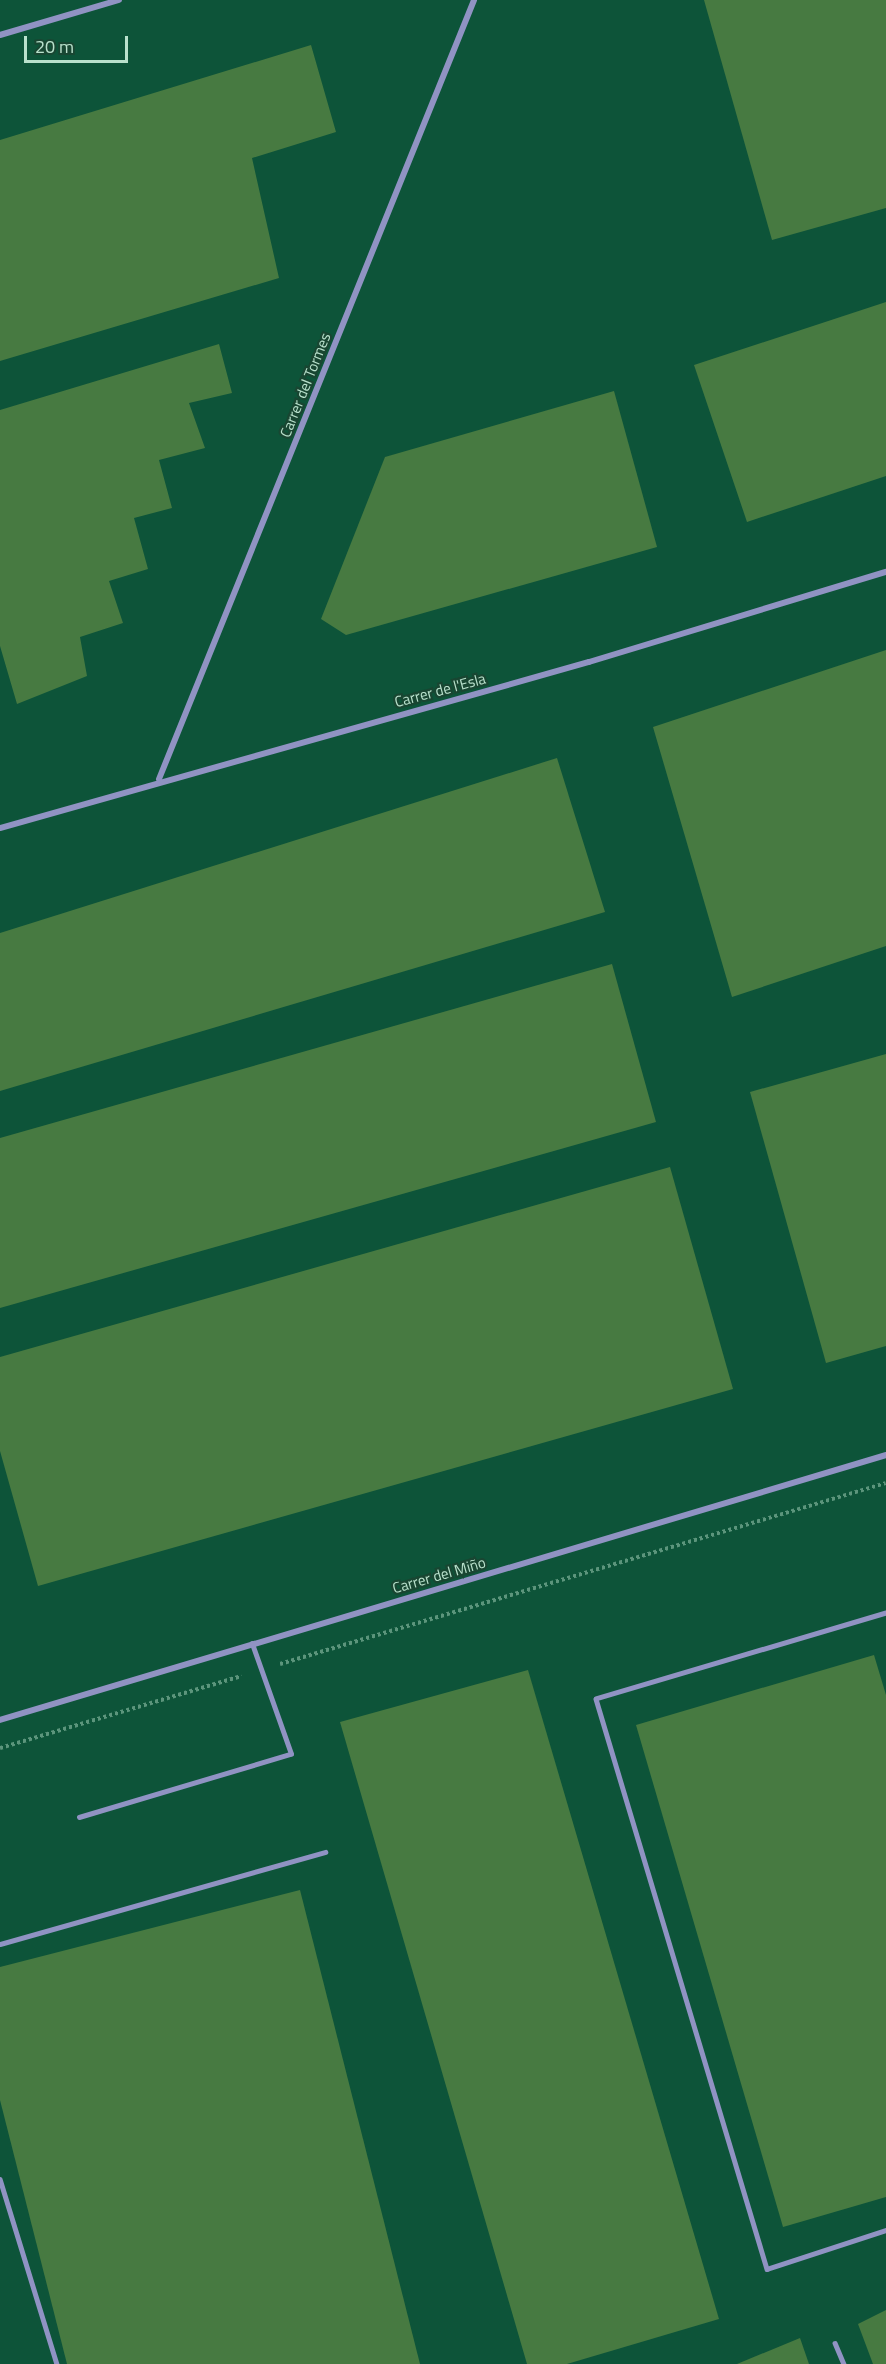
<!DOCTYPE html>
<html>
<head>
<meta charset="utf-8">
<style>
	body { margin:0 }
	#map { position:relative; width:886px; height:2364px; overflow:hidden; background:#0d5439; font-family:"Titillium Web",sans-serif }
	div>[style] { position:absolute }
	.building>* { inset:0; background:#477a41 }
	.path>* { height:4px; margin-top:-2px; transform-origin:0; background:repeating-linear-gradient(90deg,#5c957c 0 3px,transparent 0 6px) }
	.service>* { height:4.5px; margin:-2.25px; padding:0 2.25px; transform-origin:2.25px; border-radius:2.25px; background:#9093c3 }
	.minor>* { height:6px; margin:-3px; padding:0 3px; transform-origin:3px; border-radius:3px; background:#9093c3 }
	span { translate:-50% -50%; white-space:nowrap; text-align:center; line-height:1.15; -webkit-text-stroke:4.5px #194632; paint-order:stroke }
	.street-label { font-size:15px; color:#b9e1cc }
	.scale { position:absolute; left:24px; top:36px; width:104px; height:27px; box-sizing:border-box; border:3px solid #b9e1cc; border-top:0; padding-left:8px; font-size:18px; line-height:21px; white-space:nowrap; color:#b9e1cc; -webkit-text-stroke:4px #194632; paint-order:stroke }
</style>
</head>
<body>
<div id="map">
	<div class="building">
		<i style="clip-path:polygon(704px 0,886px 0,886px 208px,772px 240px)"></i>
		<i style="clip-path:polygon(311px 45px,336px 132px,252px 158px,279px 278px,0 361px,0 140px)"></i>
		<i style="clip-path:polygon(886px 302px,886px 476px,747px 522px,694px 365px)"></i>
		<i style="clip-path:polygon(219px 344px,232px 393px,189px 403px,205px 448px,159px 460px,172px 508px,134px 518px,148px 569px,109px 581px,123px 623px,80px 637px,87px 676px,17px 704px,0 646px,0 410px)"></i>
		<i style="clip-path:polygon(614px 391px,657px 547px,346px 635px,321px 619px,385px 457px)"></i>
		<i style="clip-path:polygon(886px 650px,886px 946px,732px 997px,653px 727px)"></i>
		<i style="clip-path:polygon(557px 758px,605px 912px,0 1091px,0 933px)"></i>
		<i style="clip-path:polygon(612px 964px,656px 1122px,0 1308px,0 1138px)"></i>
		<i style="clip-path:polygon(886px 1054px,886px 1346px,826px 1363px,750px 1092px)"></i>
		<i style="clip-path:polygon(670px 1167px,733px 1389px,38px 1586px,0 1451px,0 1357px)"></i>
		<i style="clip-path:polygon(874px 1655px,886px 1695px,886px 2197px,783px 2227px,636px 1725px)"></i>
		<i style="clip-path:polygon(528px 1670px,719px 2319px,567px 2364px,527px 2364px,340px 1722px)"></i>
		<i style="clip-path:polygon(300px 1890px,420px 2364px,67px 2364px,0 2100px,0 1967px)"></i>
		<i style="clip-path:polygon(886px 2310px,886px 2364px,873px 2364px,858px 2324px)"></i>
		<i style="clip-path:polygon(800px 2338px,809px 2364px,737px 2364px)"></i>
	</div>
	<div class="path">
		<i style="left:280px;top:1664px;width:632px;rotate:-16.63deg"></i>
		<i style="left:0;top:1748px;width:252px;rotate:-16.6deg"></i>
	</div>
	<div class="service">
		<i style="left:886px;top:1613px;width:302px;rotate:163.5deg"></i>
		<i style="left:596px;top:1699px;width:595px;rotate:73.3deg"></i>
		<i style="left:767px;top:2269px;width:125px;rotate:-18.1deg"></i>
		<i style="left:79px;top:1817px;width:221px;rotate:-16.6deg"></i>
		<i style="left:291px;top:1754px;width:117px;rotate:-109.5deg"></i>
		<i style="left:0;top:1944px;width:338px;rotate:-15.8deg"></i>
		<i style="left:0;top:2179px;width:194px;rotate:72.9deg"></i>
		<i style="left:835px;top:2343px;width:23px;rotate:67deg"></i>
	</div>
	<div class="minor">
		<i style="left:0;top:35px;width:124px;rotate:-16.4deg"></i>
		<i style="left:159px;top:779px;width:840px;rotate:-67.98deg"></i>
		<i style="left:0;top:828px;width:612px;rotate:-15.74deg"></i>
		<i style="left:589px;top:662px;width:310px;rotate:-16.9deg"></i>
		<i style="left:0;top:1720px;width:925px;rotate:-16.65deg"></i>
	</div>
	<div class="street-label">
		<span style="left:305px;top:385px;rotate:-68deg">Carrer del Tormes</span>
		<span style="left:440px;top:690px;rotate:-15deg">Carrer de l'Esla</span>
		<span style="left:439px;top:1575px;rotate:-16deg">Carrer del Miño</span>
	</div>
	<div class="scale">20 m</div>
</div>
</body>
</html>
